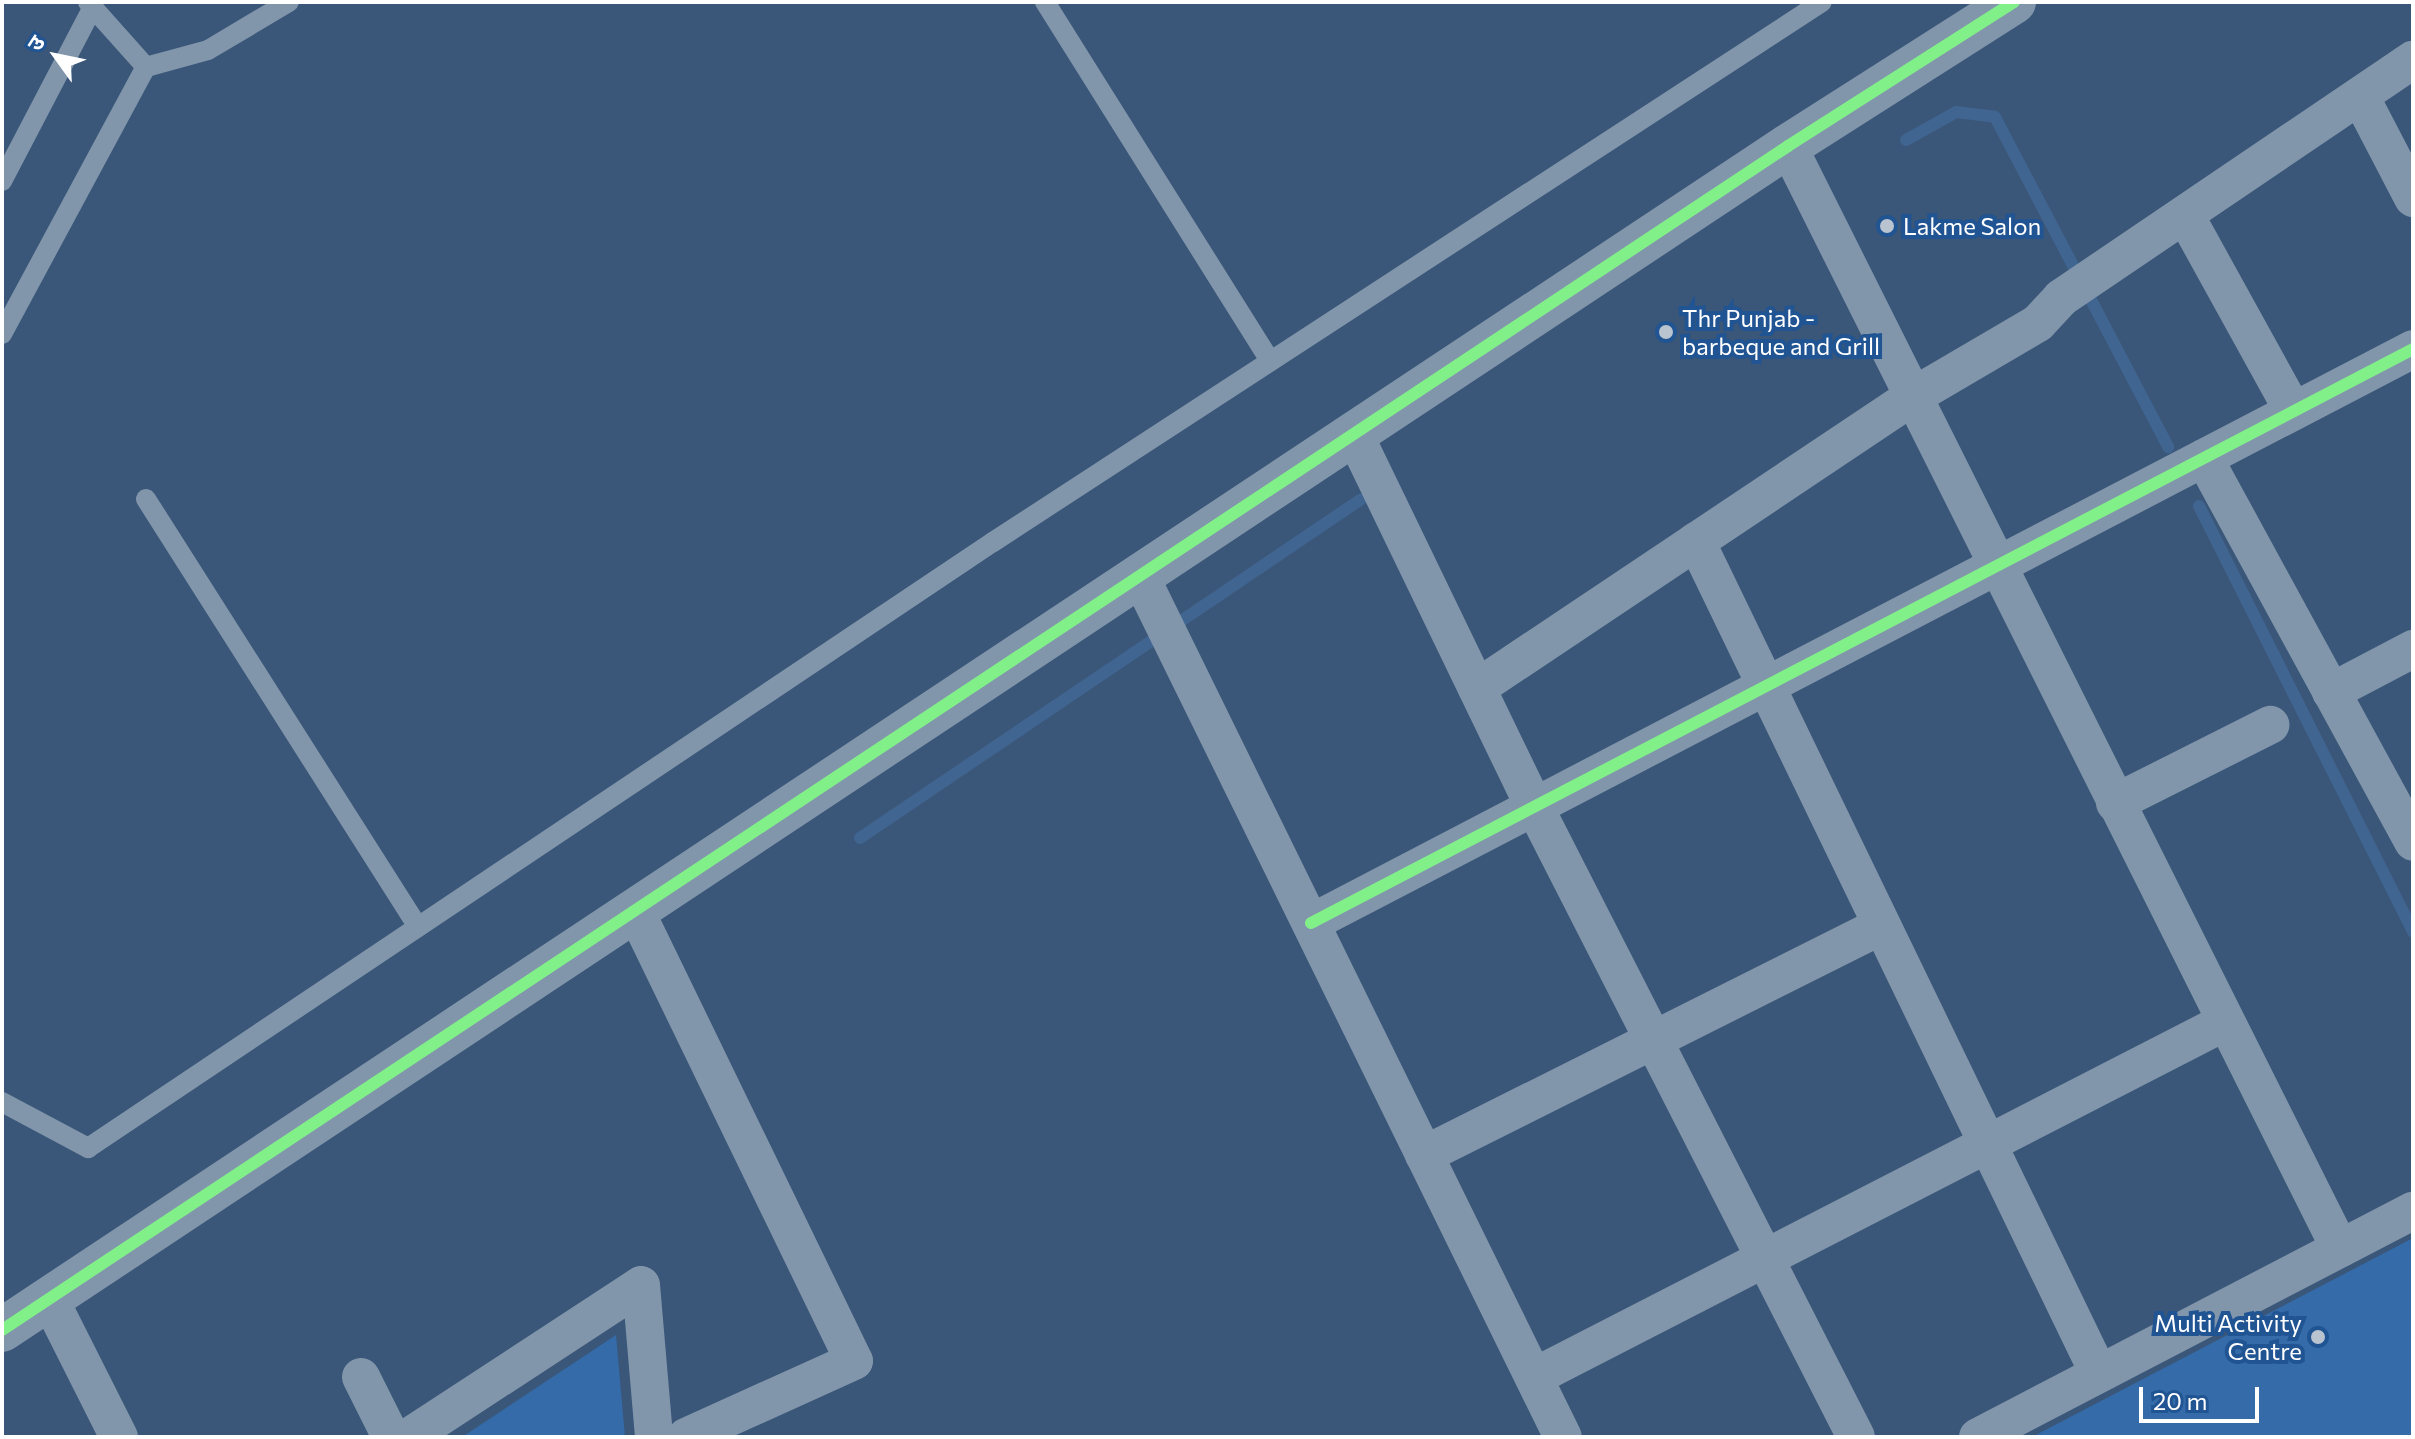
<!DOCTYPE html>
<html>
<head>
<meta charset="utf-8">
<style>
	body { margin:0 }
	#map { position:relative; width:2415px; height:1439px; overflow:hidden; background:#3a5678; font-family:Commissioner,"Noto Sans Devanagari",sans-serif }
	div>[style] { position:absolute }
	.green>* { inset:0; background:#346ba8 }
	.stream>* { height:12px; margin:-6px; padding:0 6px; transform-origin:6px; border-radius:6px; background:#416591 }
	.service>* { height:20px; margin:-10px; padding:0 10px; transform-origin:10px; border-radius:10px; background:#8196ab }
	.minor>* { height:38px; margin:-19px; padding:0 19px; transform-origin:19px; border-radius:19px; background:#8196ab }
	.tertiary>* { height:44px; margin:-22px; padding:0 22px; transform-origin:22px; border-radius:22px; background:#8196ab }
	.cycleway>* { height:12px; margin:-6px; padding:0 6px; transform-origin:6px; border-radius:6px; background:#82f089 }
	.dots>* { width:22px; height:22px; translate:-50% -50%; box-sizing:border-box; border:4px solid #205492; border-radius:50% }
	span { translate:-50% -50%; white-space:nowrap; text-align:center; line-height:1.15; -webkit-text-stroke:8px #205492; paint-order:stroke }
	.poi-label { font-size:24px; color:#fff }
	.left { translate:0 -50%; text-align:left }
	.right { translate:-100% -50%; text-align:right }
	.frame { position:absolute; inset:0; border:4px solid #fff; pointer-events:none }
	.north { position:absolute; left:16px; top:16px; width:80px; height:80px; -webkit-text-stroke:6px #205492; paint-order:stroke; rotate:303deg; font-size:22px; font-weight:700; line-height:32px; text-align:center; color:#fff }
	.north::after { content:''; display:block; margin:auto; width:28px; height:36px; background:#fff; clip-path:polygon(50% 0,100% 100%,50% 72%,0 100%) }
	.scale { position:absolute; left:2139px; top:1387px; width:120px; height:36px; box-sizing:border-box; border:4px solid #fff; border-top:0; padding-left:10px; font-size:24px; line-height:28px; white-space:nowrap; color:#fff; -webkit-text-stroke:6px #205492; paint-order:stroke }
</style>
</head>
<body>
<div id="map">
	<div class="green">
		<i style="clip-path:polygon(2413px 1238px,2413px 1437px,2032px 1437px)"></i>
		<i style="clip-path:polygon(616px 1335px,625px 1437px,462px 1437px)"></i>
	</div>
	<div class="stream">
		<i style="left:1906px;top:140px;width:57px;rotate:-29.2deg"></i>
		<i style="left:1956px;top:112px;width:39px;rotate:7deg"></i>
		<i style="left:1995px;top:117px;width:373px;rotate:62.3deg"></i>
		<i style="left:2199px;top:506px;width:477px;rotate:63.3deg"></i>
		<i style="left:860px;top:838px;width:604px;rotate:-34.06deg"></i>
	</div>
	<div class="service">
		<i style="left:88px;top:2px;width:87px;rotate:48.3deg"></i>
		<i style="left:146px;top:67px;width:64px;rotate:-15.3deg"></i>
		<i style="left:208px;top:50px;width:94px;rotate:-30.7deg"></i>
		<i style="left:1045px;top:2px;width:424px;rotate:57.9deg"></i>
		<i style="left:2px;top:181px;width:192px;rotate:-62.4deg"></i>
		<i style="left:2px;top:334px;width:303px;rotate:-61.7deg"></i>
		<i style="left:146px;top:499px;width:507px;rotate:57.56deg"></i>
		<i style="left:2px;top:1102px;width:98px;rotate:28.1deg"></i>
		<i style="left:88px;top:1148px;width:1089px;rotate:-33.81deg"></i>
		<i style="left:993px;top:542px;width:989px;rotate:-33.08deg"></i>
	</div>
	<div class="minor">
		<i style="left:2360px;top:96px;width:115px;rotate:62.5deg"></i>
		<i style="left:1788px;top:146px;width:1233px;rotate:63.41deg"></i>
		<i style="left:2185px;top:215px;width:224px;rotate:61.1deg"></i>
		<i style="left:1354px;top:434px;width:413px;rotate:64.2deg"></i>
		<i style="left:1534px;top:806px;width:708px;rotate:62.96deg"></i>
		<i style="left:2204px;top:458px;width:437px;rotate:61.4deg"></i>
		<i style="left:1696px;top:541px;width:925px;rotate:64.18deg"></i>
		<i style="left:1140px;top:576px;width:959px;rotate:63.84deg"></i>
		<i style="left:1477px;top:688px;width:523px;rotate:-33.78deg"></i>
		<i style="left:1912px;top:397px;width:146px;rotate:-30.4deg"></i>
		<i style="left:2038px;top:323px;width:34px;rotate:-47deg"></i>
		<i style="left:2061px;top:298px;width:425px;rotate:-34.1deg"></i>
		<i style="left:2331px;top:692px;width:93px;rotate:-27.7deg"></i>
		<i style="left:2115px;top:803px;width:174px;rotate:-26.7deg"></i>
		<i style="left:635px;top:910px;width:501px;rotate:64.1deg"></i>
		<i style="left:854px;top:1361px;width:184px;rotate:155.7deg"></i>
		<i style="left:1311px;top:923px;width:1243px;rotate:-27.51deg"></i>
		<i style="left:1424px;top:1155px;width:511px;rotate:-26.62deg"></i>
		<i style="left:49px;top:1298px;width:156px;rotate:63.3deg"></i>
		<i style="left:361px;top:1377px;width:67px;rotate:63.4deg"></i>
		<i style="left:1534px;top:1377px;width:777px;rotate:-27.19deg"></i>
		<i style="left:409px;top:1437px;width:277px;rotate:-33.2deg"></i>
		<i style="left:641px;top:1285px;width:153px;rotate:85.1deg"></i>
		<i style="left:1978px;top:1437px;width:490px;rotate:-27.5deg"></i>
	</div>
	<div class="tertiary">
		<i style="left:2px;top:1330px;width:2143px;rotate:-33.54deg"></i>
		<i style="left:1788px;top:146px;width:268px;rotate:-32.5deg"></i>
	</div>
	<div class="cycleway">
		<i style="left:1311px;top:923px;width:1243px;rotate:-27.51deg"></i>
		<i style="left:2px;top:1330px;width:2143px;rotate:-33.54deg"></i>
		<i style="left:1788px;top:146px;width:268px;rotate:-32.5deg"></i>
	</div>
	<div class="dots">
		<i style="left:1887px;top:226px;background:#bac4d0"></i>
		<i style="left:1666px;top:332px;background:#bac4d0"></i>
		<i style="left:2318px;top:1337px;background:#bac4d0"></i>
	</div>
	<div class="poi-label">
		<span class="left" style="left:1903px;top:226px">Lakme Salon</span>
		<span class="left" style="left:1682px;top:332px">Thr Punjab -<br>barbeque and Grill</span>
		<span class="right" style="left:2302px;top:1337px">Multi Activity<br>Centre</span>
	</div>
	<div class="frame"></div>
	<div class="north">उ</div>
	<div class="scale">20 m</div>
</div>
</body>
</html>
